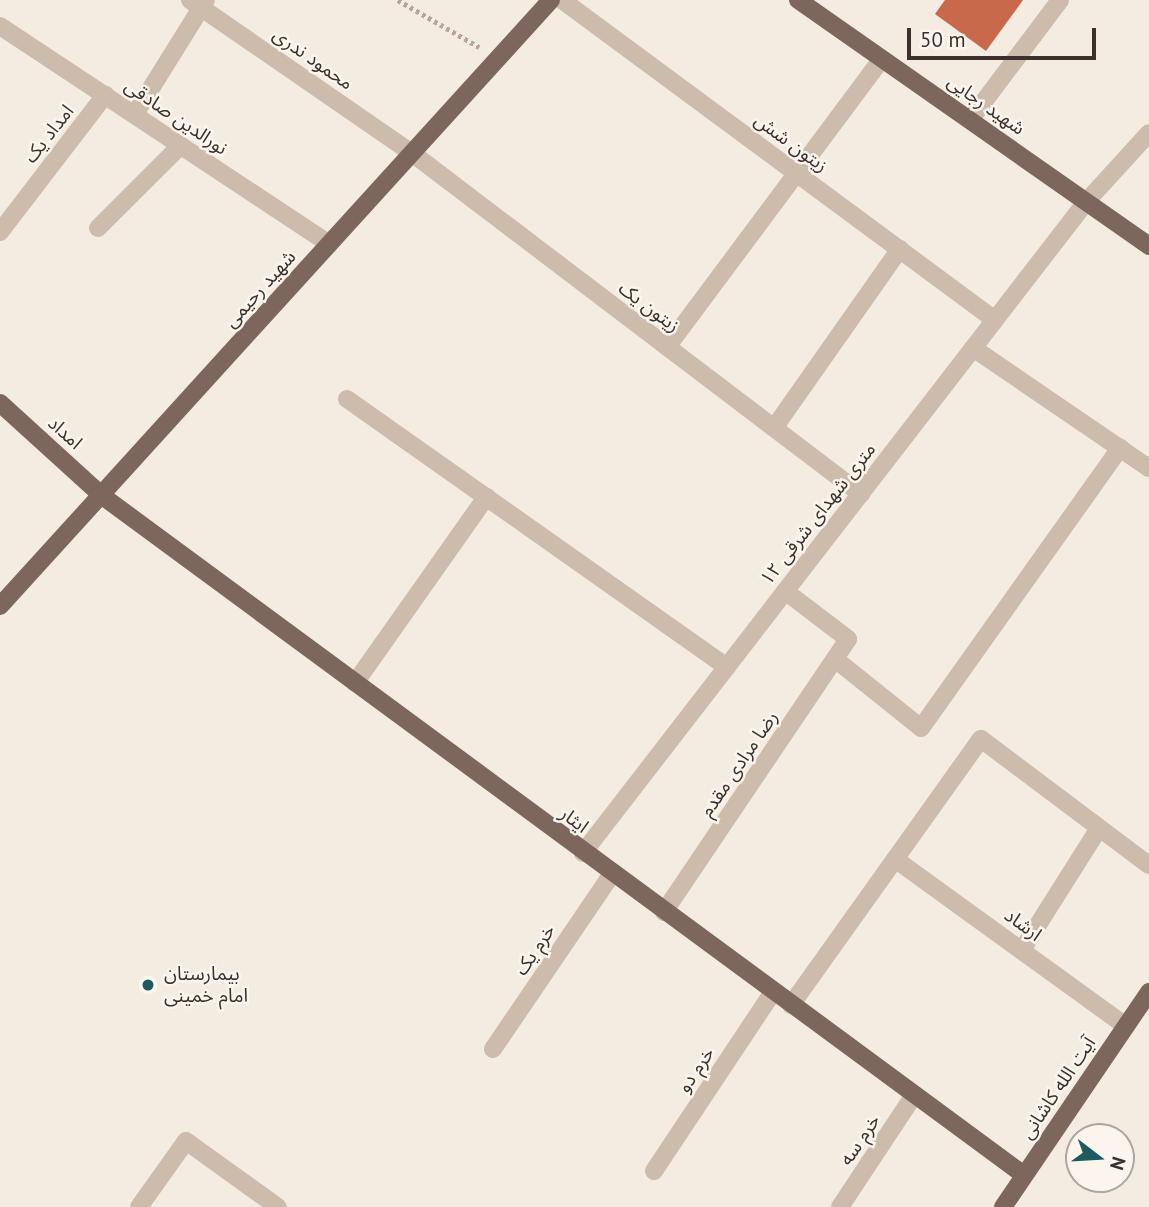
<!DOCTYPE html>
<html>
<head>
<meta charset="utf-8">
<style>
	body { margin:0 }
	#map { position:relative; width:1149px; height:1207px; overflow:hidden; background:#f4ebe1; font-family:"PT Sans","Noto Sans Arabic",sans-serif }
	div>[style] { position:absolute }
	.building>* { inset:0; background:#c8694b }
	.path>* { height:4.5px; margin-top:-2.25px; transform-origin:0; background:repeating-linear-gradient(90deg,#b9a596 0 3.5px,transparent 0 7px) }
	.minor>* { height:18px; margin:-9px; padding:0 9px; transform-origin:9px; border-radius:9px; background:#cdbbac }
	.major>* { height:18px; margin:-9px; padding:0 9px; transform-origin:9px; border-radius:9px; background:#7d675c }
	.dots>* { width:19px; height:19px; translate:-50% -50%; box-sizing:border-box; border:4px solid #fbf5ee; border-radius:50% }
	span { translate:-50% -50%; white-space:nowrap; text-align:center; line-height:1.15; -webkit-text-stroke:5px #fbf5ee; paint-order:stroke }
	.street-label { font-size:19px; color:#3b302b }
	.poi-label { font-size:19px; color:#3b302b }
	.left { translate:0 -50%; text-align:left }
	.north { position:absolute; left:1065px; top:1123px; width:70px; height:70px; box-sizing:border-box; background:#fbf5ee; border:2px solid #aea6a0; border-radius:50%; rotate:107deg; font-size:19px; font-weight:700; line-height:28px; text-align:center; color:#3b302b }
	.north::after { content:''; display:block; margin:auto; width:24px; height:32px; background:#1f5a5e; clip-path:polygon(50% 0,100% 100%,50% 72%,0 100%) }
	.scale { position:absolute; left:907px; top:28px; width:189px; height:32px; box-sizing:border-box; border:4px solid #3b302b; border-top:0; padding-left:9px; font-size:21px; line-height:24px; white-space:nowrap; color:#3b302b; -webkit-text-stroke:5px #fbf5ee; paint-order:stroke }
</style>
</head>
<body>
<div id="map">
	<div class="building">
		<i style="clip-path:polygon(945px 0,1023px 0,986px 51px,935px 14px)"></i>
	</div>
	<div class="path">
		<i style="left:398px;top:0;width:94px;rotate:30.1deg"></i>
	</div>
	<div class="minor">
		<i style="left:190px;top:0;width:270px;rotate:34.6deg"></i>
		<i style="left:412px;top:153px;width:564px;rotate:37.22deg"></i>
		<i style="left:562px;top:0;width:538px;rotate:36.47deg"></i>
		<i style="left:0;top:26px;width:395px;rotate:33.5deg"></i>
		<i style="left:135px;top:114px;width:134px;rotate:-58.1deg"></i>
		<i style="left:970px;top:120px;width:150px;rotate:-53.1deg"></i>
		<i style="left:98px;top:228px;width:117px;rotate:-45deg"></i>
		<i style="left:0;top:232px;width:173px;rotate:-52.5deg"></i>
		<i style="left:667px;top:347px;width:359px;rotate:-53.3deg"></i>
		<i style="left:973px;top:348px;width:213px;rotate:34.3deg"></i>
		<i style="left:347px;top:399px;width:465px;rotate:35.2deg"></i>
		<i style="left:774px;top:428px;width:219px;rotate:-54.9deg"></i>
		<i style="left:835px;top:659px;width:110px;rotate:38.7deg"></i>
		<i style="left:921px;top:728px;width:344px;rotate:-54.6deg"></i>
		<i style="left:355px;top:683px;width:228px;rotate:-54.8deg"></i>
		<i style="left:583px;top:853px;width:823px;rotate:-52.31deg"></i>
		<i style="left:1086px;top:202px;width:93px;rotate:-47.6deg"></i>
		<i style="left:895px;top:859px;width:285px;rotate:35.9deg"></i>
		<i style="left:664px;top:912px;width:329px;rotate:-56deg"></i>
		<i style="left:848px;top:639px;width:79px;rotate:-142.7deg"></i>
		<i style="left:1022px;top:950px;width:144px;rotate:-57.7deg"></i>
		<i style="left:791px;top:1005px;width:327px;rotate:-54.5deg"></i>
		<i style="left:981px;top:739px;width:210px;rotate:36.9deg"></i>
		<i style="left:493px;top:1049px;width:212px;rotate:-55.8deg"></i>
		<i style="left:654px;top:1171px;width:215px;rotate:-56.4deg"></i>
		<i style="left:139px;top:1207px;width:81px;rotate:-54.5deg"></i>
		<i style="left:186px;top:1141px;width:113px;rotate:35.7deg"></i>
		<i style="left:840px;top:1207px;width:134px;rotate:-56.5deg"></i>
	</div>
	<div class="major">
		<i style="left:798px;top:0;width:429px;rotate:35deg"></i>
		<i style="left:0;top:403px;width:137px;rotate:42.3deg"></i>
		<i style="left:101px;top:495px;width:1146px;rotate:36.38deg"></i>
		<i style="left:0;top:606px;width:819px;rotate:-47.72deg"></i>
		<i style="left:1003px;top:1207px;width:260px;rotate:-55.8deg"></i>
	</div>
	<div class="dots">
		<i style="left:148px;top:985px;background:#1f5a5e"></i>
	</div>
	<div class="street-label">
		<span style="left:313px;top:59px;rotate:35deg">محمود ندری</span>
		<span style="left:986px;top:105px;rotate:35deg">شهید رجایی</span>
		<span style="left:176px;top:117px;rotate:34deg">نورالدین صادقی</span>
		<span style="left:49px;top:134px;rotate:-52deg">امداد یک</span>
		<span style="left:791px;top:143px;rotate:36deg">زیتون شش</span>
		<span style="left:260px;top:289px;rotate:-48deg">شهید رحیمی</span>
		<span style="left:649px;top:307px;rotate:37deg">زیتون یک</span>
		<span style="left:65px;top:433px;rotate:42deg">امداد</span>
		<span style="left:818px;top:514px;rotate:-52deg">۱۲ متری شهدای شرقی</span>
		<span style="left:739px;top:764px;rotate:-56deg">رضا مرادی مقدم</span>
		<span style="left:574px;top:820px;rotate:37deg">ایثار</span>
		<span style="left:1023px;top:925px;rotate:36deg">ارشاد</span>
		<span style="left:535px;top:950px;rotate:-56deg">خرم یک</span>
		<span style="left:696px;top:1070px;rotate:-56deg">خرم دو</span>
		<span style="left:1058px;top:1088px;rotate:-56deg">آیت الله کاشانی</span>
		<span style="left:860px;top:1140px;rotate:-56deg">خرم سه</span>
	</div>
	<div class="poi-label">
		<span class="left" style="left:164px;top:985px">بیمارستان<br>امام خمینی</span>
	</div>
	<div class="north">N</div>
	<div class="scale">50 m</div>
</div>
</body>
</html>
